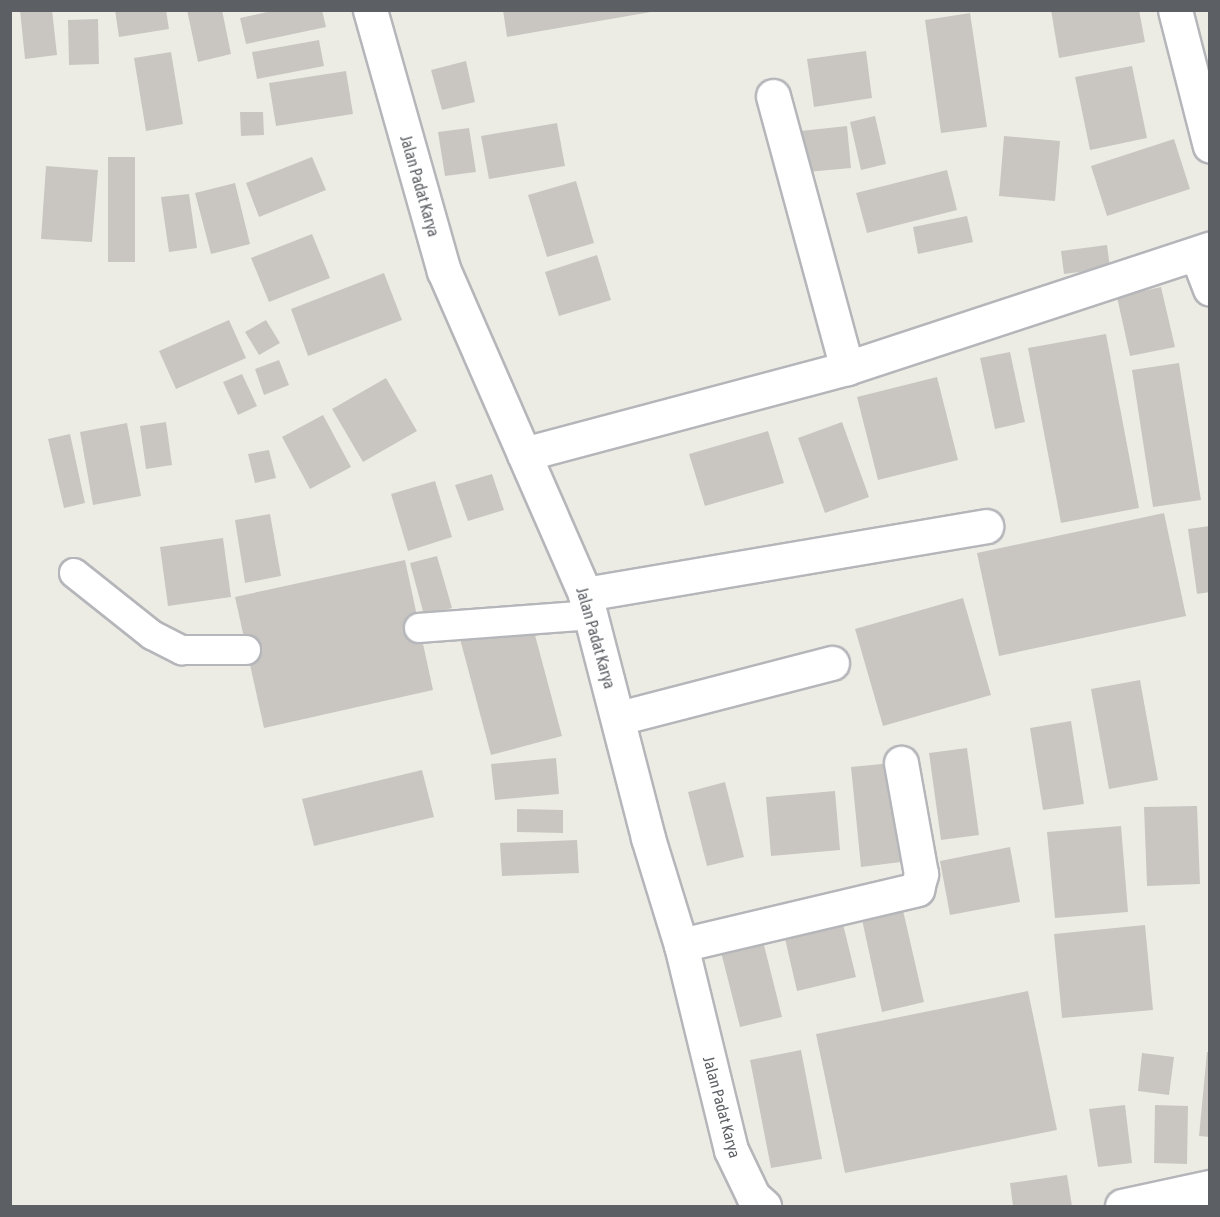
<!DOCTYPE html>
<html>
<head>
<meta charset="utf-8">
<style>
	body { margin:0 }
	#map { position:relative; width:1220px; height:1217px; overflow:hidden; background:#edece4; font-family:"Asap Condensed",sans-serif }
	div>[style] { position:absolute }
	.building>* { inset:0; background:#c9c6c2 }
	.roads { filter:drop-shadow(2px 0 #b5b6ba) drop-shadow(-2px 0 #b5b6ba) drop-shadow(0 2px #b5b6ba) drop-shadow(0 -2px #b5b6ba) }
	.service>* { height:28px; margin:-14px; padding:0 14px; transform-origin:14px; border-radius:14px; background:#fff }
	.minor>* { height:33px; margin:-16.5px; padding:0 16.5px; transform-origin:16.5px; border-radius:16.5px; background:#fff }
	.tertiary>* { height:33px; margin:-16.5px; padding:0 16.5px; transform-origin:16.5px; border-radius:16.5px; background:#fff }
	span { translate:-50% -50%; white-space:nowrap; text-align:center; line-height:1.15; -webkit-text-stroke:5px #fff; paint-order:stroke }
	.street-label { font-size:16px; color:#5c5f64 }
	.frame { position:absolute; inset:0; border:12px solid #5c5f64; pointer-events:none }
</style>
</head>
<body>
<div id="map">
	<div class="building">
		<i style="clip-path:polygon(20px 10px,52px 10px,57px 55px,25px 59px)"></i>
		<i style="clip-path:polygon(115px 10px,166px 10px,169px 29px,119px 37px)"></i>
		<i style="clip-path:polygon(187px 10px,222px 10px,231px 54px,198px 62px)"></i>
		<i style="clip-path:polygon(276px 10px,322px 10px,326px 27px,246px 44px,240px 18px)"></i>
		<i style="clip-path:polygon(503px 10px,650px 10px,651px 12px,507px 37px)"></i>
		<i style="clip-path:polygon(1051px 10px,1139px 10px,1145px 42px,1059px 58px)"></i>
		<i style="clip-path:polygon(970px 13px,987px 127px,941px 133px,925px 20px)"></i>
		<i style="clip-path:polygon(98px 19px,99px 64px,69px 65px,68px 20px)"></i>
		<i style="clip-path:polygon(319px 40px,324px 66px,257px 79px,252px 52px)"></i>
		<i style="clip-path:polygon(866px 51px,872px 98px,814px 107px,807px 59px)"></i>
		<i style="clip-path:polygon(171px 52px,183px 124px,146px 131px,134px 58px)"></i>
		<i style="clip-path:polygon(466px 61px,475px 102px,442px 110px,431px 70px)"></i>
		<i style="clip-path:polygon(1132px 66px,1147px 138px,1090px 150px,1075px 77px)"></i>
		<i style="clip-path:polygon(346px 71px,353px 114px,276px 126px,269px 83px)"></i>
		<i style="clip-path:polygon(240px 112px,263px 112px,264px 135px,241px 136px)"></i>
		<i style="clip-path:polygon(875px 116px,886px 164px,861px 170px,850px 122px)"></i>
		<i style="clip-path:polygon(557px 123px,565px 166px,489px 179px,481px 136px)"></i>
		<i style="clip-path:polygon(847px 126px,851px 168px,796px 173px,791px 132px)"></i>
		<i style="clip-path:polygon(469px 128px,476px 172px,445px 176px,438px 132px)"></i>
		<i style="clip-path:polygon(1004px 136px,1060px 141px,1055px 201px,999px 196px)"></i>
		<i style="clip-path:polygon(1174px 139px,1190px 189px,1107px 216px,1091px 166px)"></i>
		<i style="clip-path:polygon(108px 157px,135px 157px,135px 262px,108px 262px)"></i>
		<i style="clip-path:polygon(312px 157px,326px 190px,259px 217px,246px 183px)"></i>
		<i style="clip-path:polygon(46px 166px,98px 170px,92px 242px,41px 239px)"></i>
		<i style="clip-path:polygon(947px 170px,957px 210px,867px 233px,856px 193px)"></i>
		<i style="clip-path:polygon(576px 181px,594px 243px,547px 257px,528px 195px)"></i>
		<i style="clip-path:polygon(235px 183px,250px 244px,211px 254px,195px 193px)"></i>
		<i style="clip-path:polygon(189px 194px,197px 248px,169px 252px,161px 197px)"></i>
		<i style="clip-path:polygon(967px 216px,973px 242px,918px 254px,913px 227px)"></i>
		<i style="clip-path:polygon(312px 234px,330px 278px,269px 302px,251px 258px)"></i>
		<i style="clip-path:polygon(1107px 245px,1110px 268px,1064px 274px,1061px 251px)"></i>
		<i style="clip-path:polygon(597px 255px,611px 300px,559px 316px,545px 272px)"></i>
		<i style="clip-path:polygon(384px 273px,402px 320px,308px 356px,291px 309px)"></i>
		<i style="clip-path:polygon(1161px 287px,1175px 347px,1130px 356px,1117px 297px)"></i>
		<i style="clip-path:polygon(229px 320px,246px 358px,176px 389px,159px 351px)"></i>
		<i style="clip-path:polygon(266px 320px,280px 343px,259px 355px,245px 332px)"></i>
		<i style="clip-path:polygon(1106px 334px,1139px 508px,1061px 523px,1028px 348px)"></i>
		<i style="clip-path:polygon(1010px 352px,1025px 422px,995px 429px,980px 358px)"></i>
		<i style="clip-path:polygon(279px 360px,289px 385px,264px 395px,255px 369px)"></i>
		<i style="clip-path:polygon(1179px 363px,1201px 500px,1153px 507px,1132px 370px)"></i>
		<i style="clip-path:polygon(242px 374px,257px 406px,238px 415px,223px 382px)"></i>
		<i style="clip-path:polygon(937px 377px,958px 460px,878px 480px,857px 397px)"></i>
		<i style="clip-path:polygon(386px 378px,417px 431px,363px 462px,332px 409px)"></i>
		<i style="clip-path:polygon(323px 415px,351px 467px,310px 489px,282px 437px)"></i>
		<i style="clip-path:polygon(166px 422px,172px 465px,146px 469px,140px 426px)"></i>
		<i style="clip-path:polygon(842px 422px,869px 497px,825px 513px,798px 438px)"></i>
		<i style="clip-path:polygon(127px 423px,141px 496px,93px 505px,80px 432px)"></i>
		<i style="clip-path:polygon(768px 431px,784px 483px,705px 506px,689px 454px)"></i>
		<i style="clip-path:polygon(70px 434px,85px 503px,64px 508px,48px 439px)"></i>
		<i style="clip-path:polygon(269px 450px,276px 478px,255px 483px,248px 454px)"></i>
		<i style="clip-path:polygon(492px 474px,504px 510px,468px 521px,455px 485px)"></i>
		<i style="clip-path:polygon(435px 481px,452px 537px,408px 551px,391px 494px)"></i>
		<i style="clip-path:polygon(1164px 513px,1186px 616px,999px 656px,977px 553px)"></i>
		<i style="clip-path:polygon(270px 514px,281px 576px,245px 583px,235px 520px)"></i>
		<i style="clip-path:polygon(1210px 526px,1210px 592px,1197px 594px,1188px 529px)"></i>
		<i style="clip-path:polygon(223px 538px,231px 597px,168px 606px,160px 547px)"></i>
		<i style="clip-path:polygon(437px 556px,452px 608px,424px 615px,410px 563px)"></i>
		<i style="clip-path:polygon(405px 560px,433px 690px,264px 728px,235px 597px)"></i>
		<i style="clip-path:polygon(963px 598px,991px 695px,883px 726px,855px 629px)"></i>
		<i style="clip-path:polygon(531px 620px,562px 736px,491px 755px,460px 639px)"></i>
		<i style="clip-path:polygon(1140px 680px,1158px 780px,1109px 789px,1091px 689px)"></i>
		<i style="clip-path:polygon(1071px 721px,1084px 804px,1043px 810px,1030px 728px)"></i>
		<i style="clip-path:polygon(967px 748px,979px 835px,941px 840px,929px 753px)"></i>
		<i style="clip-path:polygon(556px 758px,559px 794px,495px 800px,491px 764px)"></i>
		<i style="clip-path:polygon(892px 763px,901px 862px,861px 867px,851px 767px)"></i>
		<i style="clip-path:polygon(422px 770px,434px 817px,314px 846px,302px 799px)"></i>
		<i style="clip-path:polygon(725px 782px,744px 857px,707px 866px,688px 792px)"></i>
		<i style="clip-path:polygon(835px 791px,840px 850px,771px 856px,766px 797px)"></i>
		<i style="clip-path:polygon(1197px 806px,1200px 884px,1147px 886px,1144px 807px)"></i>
		<i style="clip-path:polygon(517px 809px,563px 810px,563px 833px,517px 832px)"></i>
		<i style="clip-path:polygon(1121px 826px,1128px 912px,1055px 918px,1047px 832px)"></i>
		<i style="clip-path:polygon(577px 840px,579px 873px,502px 876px,500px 843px)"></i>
		<i style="clip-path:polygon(1010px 847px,1020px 902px,950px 915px,940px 861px)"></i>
		<i style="clip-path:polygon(902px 906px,924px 1002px,882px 1012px,861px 915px)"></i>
		<i style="clip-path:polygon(841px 916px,856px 977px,797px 991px,783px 930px)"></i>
		<i style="clip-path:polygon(1145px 925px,1153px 1010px,1062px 1018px,1054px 934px)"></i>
		<i style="clip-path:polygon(763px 941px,782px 1017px,740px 1027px,721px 952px)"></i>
		<i style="clip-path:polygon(1028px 991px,1057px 1130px,845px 1173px,816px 1034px)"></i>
		<i style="clip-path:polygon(801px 1050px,822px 1159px,771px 1168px,750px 1060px)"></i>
		<i style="clip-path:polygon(1207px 1052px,1210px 1052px,1210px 1137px,1199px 1136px)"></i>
		<i style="clip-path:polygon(1142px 1053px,1174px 1057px,1169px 1095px,1138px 1091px)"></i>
		<i style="clip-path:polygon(1125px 1105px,1132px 1163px,1098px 1167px,1089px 1109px)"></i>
		<i style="clip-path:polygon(1155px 1105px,1188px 1106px,1187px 1164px,1154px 1163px)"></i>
		<i style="clip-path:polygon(1067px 1175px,1072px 1206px,1013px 1206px,1010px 1183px)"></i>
	</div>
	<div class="roads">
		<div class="service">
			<i style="left:74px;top:573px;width:100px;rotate:38.5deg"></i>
			<i style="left:152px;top:635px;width:34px;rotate:27deg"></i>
			<i style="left:182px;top:650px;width:64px"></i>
			<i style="left:419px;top:628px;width:173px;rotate:-4.3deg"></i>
		</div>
		<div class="minor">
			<i style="left:1175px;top:10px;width:140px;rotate:75.6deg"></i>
			<i style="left:773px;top:96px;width:282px;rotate:74.8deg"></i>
			<i style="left:1197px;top:255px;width:36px;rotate:69deg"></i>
			<i style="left:524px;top:454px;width:334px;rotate:-14.9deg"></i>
			<i style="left:847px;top:368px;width:382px;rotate:-18.2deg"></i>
			<i style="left:585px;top:594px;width:407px;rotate:-9.6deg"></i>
			<i style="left:619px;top:718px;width:220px;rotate:-14.5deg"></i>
			<i style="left:681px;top:945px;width:243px;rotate:-13.3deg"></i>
			<i style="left:917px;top:889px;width:16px;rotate:-75deg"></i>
			<i style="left:921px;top:874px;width:113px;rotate:-100.2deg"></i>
			<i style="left:1122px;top:1206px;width:90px;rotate:-12.2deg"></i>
		</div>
		<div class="tertiary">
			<i style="left:370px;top:10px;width:271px;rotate:74.2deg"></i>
			<i style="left:444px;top:271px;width:352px;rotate:66.4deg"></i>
			<i style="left:585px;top:594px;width:252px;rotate:75.5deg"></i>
			<i style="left:648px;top:838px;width:112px;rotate:72.9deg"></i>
			<i style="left:681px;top:945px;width:211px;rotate:76.3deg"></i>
			<i style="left:731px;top:1150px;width:51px;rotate:64.4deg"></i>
			<i style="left:753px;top:1196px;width:15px;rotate:42deg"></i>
		</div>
	</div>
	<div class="street-label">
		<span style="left:420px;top:186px;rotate:74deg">Jalan Padat Karya</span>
		<span style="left:596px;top:638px;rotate:74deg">Jalan Padat Karya</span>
		<span style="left:722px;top:1107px;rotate:75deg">Jalan Padat Karya</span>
	</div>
	<div class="frame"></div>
</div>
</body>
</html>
